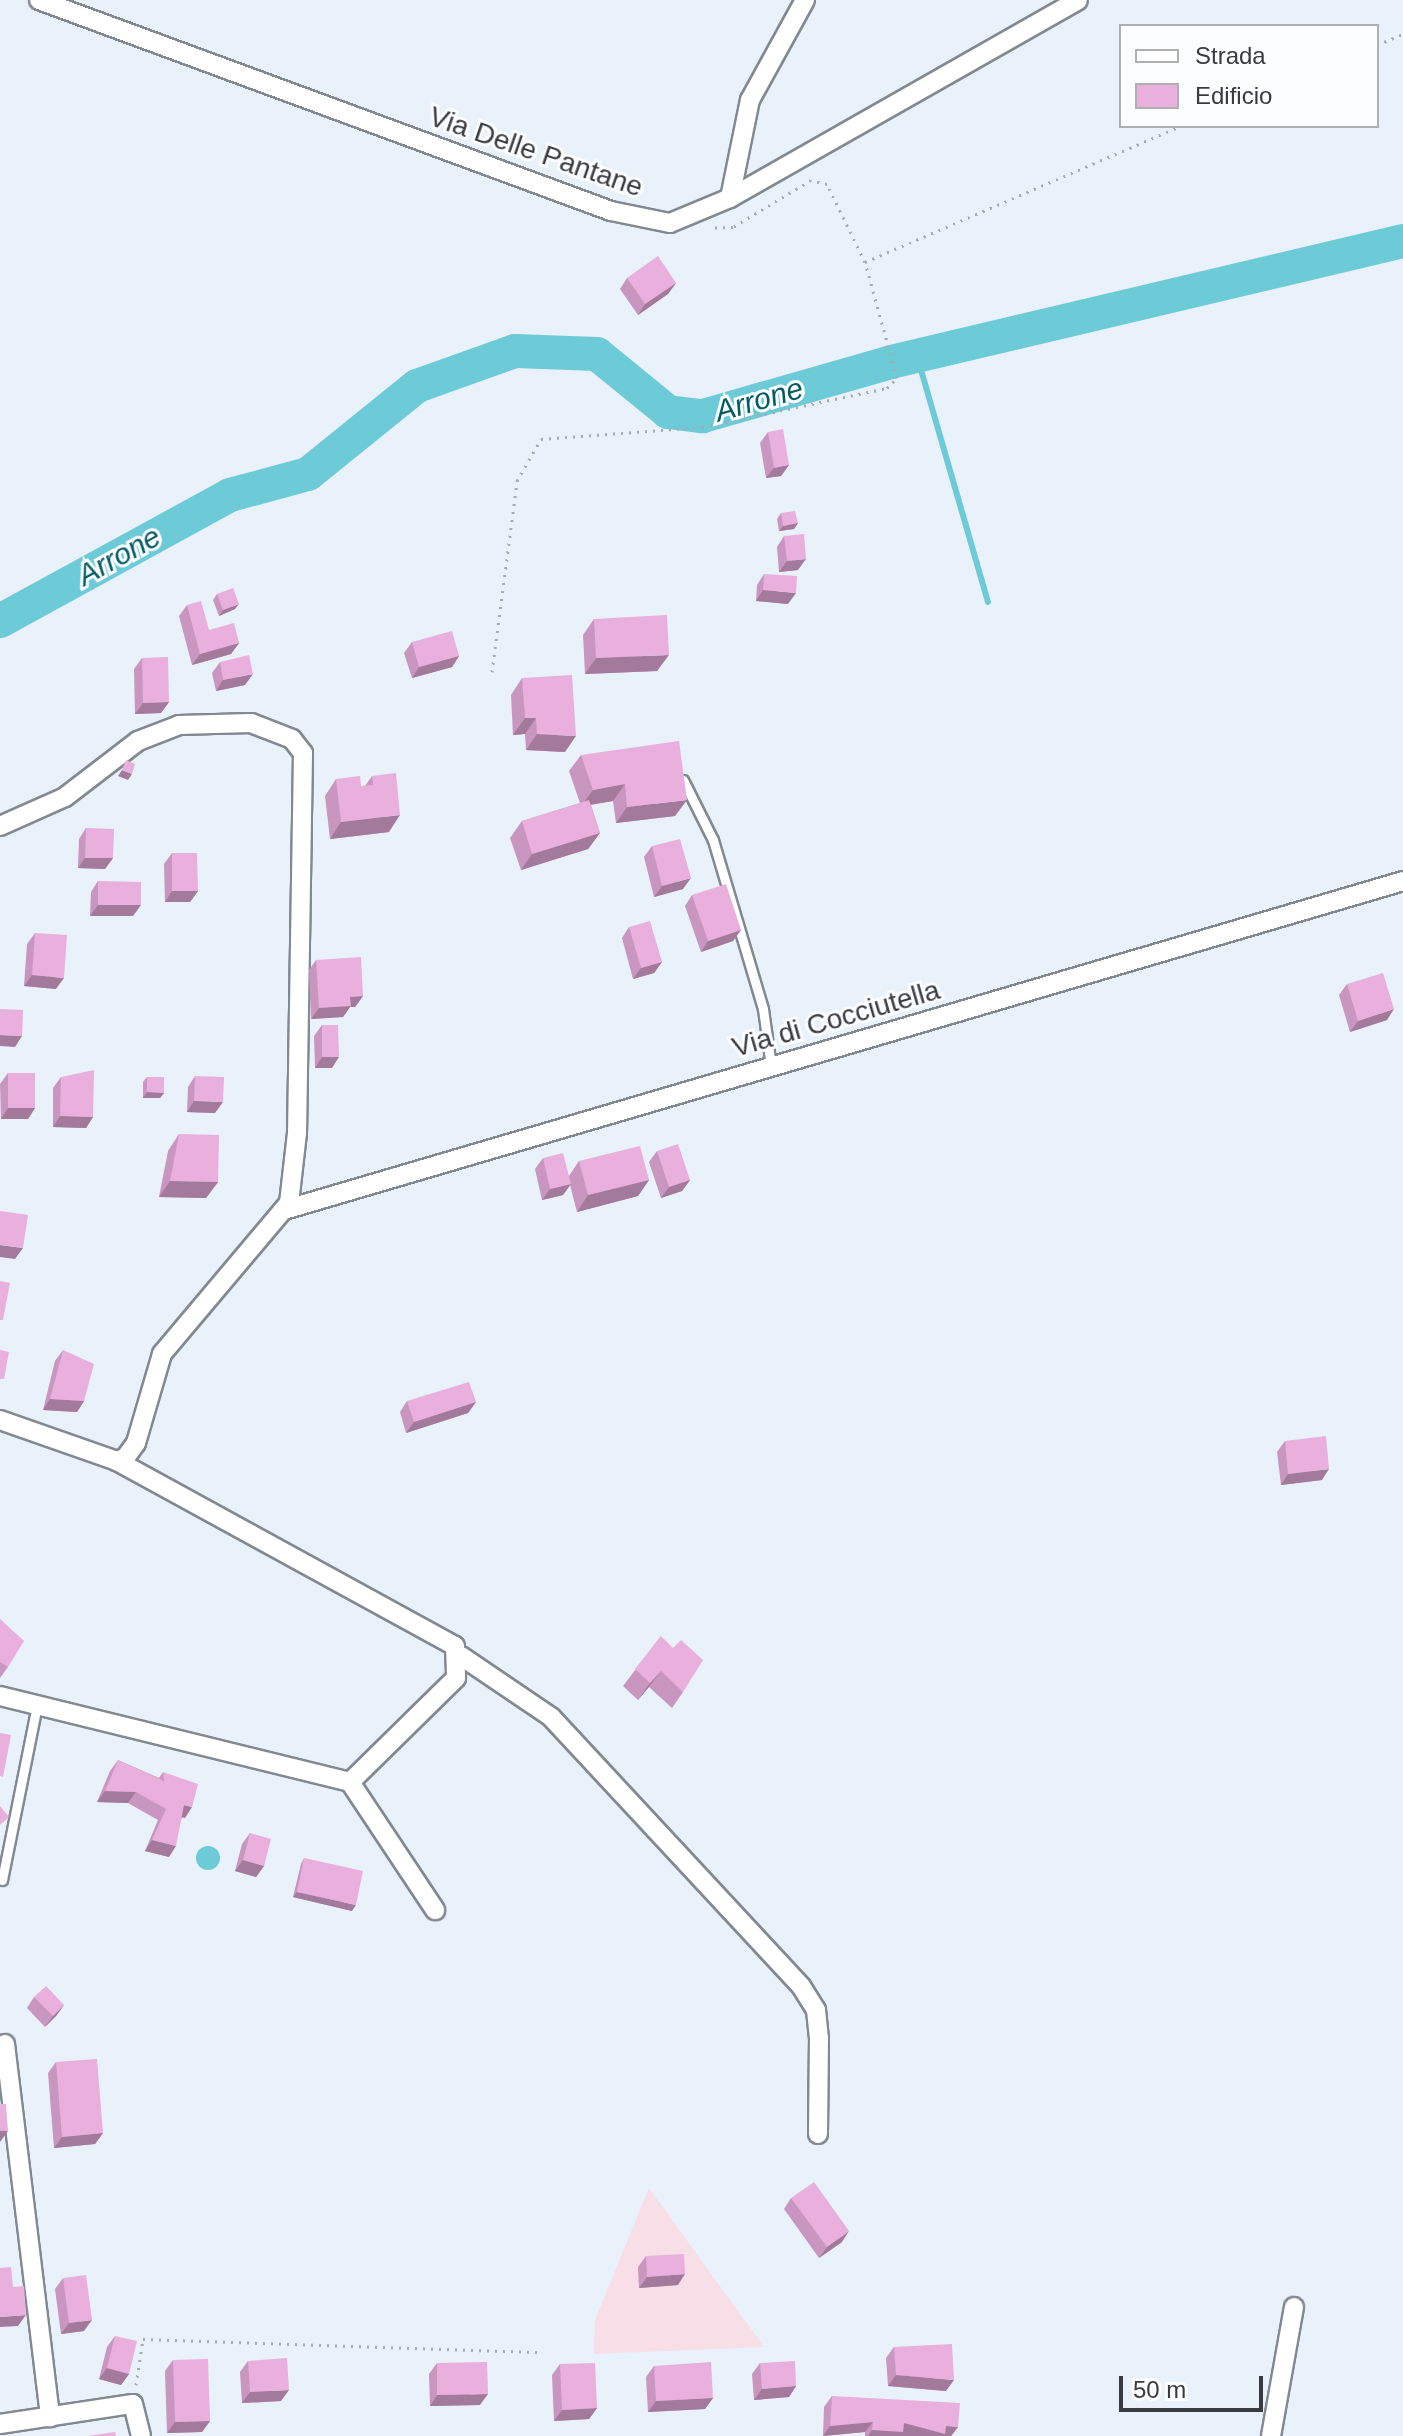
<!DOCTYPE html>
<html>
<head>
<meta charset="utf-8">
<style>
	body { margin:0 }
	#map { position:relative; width:1403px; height:2436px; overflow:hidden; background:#e9f1fa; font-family:Arial,sans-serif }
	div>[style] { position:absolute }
	.industrial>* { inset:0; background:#f8dee6 }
	.water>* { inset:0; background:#6dcbd7 }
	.round { border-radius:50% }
	.stream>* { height:6px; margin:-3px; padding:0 3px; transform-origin:3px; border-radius:3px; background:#6dcbd7 }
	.river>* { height:34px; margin:-17px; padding:0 17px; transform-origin:17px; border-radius:17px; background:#6dcbd7 }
	.path>* { height:3px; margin-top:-1.5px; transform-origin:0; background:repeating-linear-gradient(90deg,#a6acb3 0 2px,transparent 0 8px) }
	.roads { filter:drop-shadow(2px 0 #828991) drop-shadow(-2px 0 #828991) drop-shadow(0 2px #828991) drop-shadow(0 -2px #828991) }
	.service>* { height:9px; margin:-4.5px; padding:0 4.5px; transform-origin:4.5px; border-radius:4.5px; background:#fff }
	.minor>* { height:18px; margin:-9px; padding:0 9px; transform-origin:9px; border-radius:9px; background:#fff }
	.wall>* { inset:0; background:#c896be }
	.shaded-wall>* { inset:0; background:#a37a9b }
	.building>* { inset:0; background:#e9afdd }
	span { translate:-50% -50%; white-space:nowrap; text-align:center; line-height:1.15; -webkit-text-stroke:6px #fcfdff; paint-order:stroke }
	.street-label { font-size:28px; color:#383b3f }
	.water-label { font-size:30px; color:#055b64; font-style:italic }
	.legend { position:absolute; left:1119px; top:24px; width:260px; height:104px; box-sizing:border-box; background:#fcfdff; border:2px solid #aeafb2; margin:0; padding:10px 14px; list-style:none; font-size:24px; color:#383b3f }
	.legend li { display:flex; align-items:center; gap:16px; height:40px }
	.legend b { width:40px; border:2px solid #aeafb2 }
	.scale { position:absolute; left:1119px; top:2376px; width:144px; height:36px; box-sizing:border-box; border:4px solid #383b3f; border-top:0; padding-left:10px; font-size:24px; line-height:28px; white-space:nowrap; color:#383b3f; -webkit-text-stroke:6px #fcfdff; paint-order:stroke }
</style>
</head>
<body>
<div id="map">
	<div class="industrial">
		<i style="clip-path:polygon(649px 2188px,764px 2347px,594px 2354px,595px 2320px)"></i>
	</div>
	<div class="water">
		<i class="round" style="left:196px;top:1846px;width:24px;height:24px"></i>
	</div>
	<div class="stream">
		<i style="left:917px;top:356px;width:256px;rotate:73.9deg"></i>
	</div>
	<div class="river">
		<i style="left:0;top:621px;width:262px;rotate:-28.7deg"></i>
		<i style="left:230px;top:495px;width:81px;rotate:-15.1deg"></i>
		<i style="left:308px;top:474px;width:140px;rotate:-38.9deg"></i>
		<i style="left:417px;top:386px;width:104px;rotate:-19.7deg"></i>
		<i style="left:515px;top:351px;width:82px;rotate:2.1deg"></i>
		<i style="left:597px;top:354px;width:92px;rotate:39.2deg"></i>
		<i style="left:668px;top:412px;width:35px;rotate:7deg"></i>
		<i style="left:703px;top:416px;width:196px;rotate:-16deg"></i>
		<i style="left:891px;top:362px;width:526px;rotate:-13.3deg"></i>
	</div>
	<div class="path">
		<i style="left:1377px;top:45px;width:28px;rotate:-23deg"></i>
		<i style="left:865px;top:262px;width:344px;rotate:-23.3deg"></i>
		<i style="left:492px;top:672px;width:193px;rotate:-82.5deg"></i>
		<i style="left:517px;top:481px;width:48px;rotate:-60.3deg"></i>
		<i style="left:541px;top:439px;width:161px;rotate:-4.3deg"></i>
		<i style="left:702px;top:427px;width:189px;rotate:-11.9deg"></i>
		<i style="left:887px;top:388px;width:14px;rotate:-45deg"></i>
		<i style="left:897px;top:378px;width:120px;rotate:-105.4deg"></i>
		<i style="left:865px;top:262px;width:87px;rotate:-116deg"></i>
		<i style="left:827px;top:184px;width:16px;rotate:-166deg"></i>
		<i style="left:811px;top:180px;width:91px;rotate:148.9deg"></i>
		<i style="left:733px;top:227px;width:23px;rotate:178deg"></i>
		<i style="left:136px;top:2385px;width:47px;rotate:-81.3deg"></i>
		<i style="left:143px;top:2339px;width:397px;rotate:1.9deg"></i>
	</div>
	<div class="roads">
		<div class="service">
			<i style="left:683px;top:780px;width:67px;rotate:63.4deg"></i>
			<i style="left:713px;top:840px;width:176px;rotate:73.5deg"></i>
			<i style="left:763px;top:1009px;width:59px;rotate:82.1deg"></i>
			<i style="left:2px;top:1880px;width:178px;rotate:-78.7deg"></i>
		</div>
		<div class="minor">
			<i style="left:39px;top:0;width:610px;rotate:20.25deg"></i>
			<i style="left:611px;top:211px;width:60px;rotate:11.5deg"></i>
			<i style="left:670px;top:223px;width:65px;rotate:-22.6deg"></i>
			<i style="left:730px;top:198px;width:400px;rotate:-29.6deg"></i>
			<i style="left:730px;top:198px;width:100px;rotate:-78.5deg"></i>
			<i style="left:750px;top:100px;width:114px;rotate:-61.2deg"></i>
			<i style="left:0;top:826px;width:71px;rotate:-24deg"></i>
			<i style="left:65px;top:797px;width:92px;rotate:-37.5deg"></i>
			<i style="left:138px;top:741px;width:44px;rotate:-21.3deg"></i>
			<i style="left:179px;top:725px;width:72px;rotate:-1.6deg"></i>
			<i style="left:251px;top:723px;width:44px;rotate:21.3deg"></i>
			<i style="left:292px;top:739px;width:18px;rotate:52deg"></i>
			<i style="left:303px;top:753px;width:380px;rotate:90.9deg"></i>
			<i style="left:297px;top:1133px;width:70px;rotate:96.5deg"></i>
			<i style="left:289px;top:1203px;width:197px;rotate:130.1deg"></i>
			<i style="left:162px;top:1354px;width:93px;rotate:106.3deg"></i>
			<i style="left:136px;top:1443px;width:19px;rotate:126deg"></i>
			<i style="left:125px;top:1458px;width:9px;rotate:159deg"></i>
			<i style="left:117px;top:1461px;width:124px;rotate:-160.7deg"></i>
			<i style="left:284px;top:1210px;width:1166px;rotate:-16.38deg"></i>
			<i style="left:117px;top:1461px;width:385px;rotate:28.7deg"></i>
			<i style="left:455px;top:1646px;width:32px;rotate:88deg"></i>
			<i style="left:456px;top:1678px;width:148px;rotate:135.5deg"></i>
			<i style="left:461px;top:1656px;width:109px;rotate:34.1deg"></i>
			<i style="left:551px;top:1717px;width:367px;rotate:47.1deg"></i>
			<i style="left:801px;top:1986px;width:28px;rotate:58deg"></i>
			<i style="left:816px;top:2010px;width:28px;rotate:84deg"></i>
			<i style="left:819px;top:2038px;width:96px;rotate:90.6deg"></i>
			<i style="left:0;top:1696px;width:360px;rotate:13.8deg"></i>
			<i style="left:350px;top:1782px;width:154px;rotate:56.4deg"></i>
			<i style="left:5px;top:2044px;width:376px;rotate:83.1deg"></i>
			<i style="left:0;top:2424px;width:134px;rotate:-8.6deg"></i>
			<i style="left:133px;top:2404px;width:33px;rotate:76deg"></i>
			<i style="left:1271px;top:2436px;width:131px;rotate:-79.9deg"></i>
		</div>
	</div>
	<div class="wall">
		<i style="clip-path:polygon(627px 278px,676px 283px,668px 294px,638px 315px,620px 289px)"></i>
		<i style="clip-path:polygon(768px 432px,789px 465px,781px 476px,766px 478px,760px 443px)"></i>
		<i style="clip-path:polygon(781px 513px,798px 523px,794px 529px,779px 531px,777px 519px)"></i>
		<i style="clip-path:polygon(784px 536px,798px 570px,779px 572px,777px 547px)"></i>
		<i style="clip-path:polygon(764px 574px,788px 604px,756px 601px,757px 585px)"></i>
		<i style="clip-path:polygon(217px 594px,235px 609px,219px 616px,213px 600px)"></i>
		<i style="clip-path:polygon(187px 605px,209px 630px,239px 643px,231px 654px,192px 665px,179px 616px)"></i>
		<i style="clip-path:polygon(594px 619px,657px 671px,585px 674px,583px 635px)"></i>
		<i style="clip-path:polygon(412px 642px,459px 656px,452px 667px,412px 678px,404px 653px)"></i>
		<i style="clip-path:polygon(142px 658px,169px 702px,161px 713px,135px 714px,134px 669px)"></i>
		<i style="clip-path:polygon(220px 662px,245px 685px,216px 691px,212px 673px)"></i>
		<i style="clip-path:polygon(522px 678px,565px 752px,526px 750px,525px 734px,513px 735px,511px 695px)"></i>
		<i style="clip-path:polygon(581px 755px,675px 816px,616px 823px,613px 801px,591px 805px,600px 833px,588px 849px,521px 870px,510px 838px,522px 821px,580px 803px,569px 771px)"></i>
		<i style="clip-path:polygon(372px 776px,389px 832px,330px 839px,325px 796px,336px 779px,361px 786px,365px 786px)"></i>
		<i style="clip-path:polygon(86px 828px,113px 858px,105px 869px,78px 868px,79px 839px)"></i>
		<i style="clip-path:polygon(652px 846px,683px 889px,654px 897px,644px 857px)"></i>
		<i style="clip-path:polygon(172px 853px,198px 891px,190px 902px,165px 902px,164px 864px)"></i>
		<i style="clip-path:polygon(98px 881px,133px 916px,90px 916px,91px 892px)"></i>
		<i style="clip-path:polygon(692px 895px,741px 930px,733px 941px,701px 952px,685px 906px)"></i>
		<i style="clip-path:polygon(629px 927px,662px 962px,654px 973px,633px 979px,622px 938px)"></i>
		<i style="clip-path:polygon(35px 933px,56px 989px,24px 986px,27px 944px)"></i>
		<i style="clip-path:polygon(316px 960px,363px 996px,355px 1007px,350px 1007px,343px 1017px,311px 1019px,309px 970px)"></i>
		<i style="clip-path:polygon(1347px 984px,1387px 1020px,1350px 1032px,1339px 995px)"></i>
		<i style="clip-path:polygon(322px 1025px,332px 1068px,315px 1068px,314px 1036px)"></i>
		<i style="clip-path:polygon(8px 1073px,35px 1108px,28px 1119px,1px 1119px,0 1084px)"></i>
		<i style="clip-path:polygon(195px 1076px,215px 1113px,187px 1112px,188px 1087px)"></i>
		<i style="clip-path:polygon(61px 1077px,93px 1117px,86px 1128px,53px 1127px,53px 1088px)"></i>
		<i style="clip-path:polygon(147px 1077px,164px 1093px,160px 1098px,143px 1098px,143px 1082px)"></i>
		<i style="clip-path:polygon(179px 1134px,218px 1182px,206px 1198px,159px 1197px,168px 1151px)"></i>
		<i style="clip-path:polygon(657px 1151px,690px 1180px,682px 1191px,661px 1198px,649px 1162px)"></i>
		<i style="clip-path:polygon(543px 1158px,569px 1176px,579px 1161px,649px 1180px,638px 1196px,577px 1212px,570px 1185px,563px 1195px,542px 1200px,535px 1169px)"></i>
		<i style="clip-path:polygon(63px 1350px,84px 1401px,77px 1412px,43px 1410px,55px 1361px)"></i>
		<i style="clip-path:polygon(407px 1401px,476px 1402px,468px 1413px,406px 1433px,400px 1412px)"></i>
		<i style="clip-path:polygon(1285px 1441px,1322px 1480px,1281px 1485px,1277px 1452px)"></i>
		<i style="clip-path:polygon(0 1619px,8px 1667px,0 1678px)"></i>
		<i style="clip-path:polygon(661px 1636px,683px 1692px,672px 1708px,649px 1687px,638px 1700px,623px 1686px)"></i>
		<i style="clip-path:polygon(118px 1760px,159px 1778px,163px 1772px,185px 1818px,182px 1817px,169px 1857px,145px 1851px,158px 1820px,128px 1803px,97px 1802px,110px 1771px)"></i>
		<i style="clip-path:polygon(250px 1833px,264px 1866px,256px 1877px,235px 1871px,242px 1844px)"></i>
		<i style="clip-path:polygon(304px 1858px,352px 1911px,293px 1897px,301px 1864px)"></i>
		<i style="clip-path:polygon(34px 1997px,64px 2005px,56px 2016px,45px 2027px,27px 2008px)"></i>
		<i style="clip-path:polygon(56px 2062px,103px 2133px,95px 2144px,54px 2148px,48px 2073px)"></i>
		<i style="clip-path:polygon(791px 2198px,842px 2242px,819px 2258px,784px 2209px)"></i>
		<i style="clip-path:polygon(646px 2256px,678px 2285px,639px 2288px,638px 2267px)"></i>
		<i style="clip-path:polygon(63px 2278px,84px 2331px,61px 2334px,55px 2289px)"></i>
		<i style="clip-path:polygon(115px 2336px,129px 2374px,121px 2385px,99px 2379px,107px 2347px)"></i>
		<i style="clip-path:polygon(894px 2347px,946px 2391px,888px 2386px,886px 2358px)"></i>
		<i style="clip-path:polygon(173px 2360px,210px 2421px,202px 2432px,167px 2433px,165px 2371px)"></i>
		<i style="clip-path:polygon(248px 2361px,281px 2401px,242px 2403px,240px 2372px)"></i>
		<i style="clip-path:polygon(437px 2363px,480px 2405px,430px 2406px,429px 2374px)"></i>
		<i style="clip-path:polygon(760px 2363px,796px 2386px,789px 2397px,754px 2400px,752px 2374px)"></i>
		<i style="clip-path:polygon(560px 2364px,597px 2408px,589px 2419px,554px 2421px,552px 2375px)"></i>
		<i style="clip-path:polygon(654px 2366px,713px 2398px,705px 2409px,648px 2412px,646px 2377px)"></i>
		<i style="clip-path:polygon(832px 2396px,958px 2427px,951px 2436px,865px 2436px,865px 2432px,823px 2436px,824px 2407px)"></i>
	</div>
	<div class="shaded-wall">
		<i style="clip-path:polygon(676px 283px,668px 294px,638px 315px,645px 304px)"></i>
		<i style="clip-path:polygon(789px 465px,781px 476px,766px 478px,774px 468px)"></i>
		<i style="clip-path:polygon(798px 523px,794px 529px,779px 531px,783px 526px)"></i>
		<i style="clip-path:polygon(806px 559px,798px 570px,779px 572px,787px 561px)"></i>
		<i style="clip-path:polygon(763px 590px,796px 593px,788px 604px,756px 601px)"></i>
		<i style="clip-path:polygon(239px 604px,235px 609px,219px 616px,223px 610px)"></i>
		<i style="clip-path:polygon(239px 643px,231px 654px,192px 665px,200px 654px)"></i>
		<i style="clip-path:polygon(669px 655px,657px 671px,585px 674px,596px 658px)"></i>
		<i style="clip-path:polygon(459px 656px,452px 667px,412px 678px,419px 667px)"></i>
		<i style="clip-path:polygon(253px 674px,245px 685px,216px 691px,223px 680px)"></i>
		<i style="clip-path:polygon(169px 702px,161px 713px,135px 714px,143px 703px)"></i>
		<i style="clip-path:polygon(525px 718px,536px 718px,525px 734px,513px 735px)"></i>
		<i style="clip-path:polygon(537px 734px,576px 736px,565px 752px,526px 750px)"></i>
		<i style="clip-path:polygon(122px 770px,132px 774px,128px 780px,118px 776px)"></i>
		<i style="clip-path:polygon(625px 784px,613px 801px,581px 806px,593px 790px)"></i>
		<i style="clip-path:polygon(687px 800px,675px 816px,616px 823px,627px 807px)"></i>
		<i style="clip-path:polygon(400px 815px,389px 832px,330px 839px,341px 822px)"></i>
		<i style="clip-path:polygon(600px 833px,588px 849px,521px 870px,532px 854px)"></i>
		<i style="clip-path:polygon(85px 858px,113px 858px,105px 869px,78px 868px)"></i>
		<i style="clip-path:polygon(691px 878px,683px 889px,654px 897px,662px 886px)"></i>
		<i style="clip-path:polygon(172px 891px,198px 891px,190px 902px,165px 902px)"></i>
		<i style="clip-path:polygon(98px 905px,141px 905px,133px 916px,90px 916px)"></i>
		<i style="clip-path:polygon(741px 930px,733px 941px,701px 952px,708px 941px)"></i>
		<i style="clip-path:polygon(662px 962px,654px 973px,633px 979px,641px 968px)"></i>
		<i style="clip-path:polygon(32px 975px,64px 978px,56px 989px,24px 986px)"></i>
		<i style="clip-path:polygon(363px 996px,355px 1007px,350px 1007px,343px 1017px,311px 1019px,319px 1008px,350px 997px)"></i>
		<i style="clip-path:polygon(1394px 1009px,1387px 1020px,1350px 1032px,1358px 1021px)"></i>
		<i style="clip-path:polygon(0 1035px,22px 1036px,15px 1047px,0 1046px)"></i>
		<i style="clip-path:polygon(322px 1057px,339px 1057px,332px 1068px,315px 1068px)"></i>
		<i style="clip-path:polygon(147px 1092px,164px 1093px,160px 1098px,143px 1098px)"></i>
		<i style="clip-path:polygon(194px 1101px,223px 1102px,215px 1113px,187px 1112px)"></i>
		<i style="clip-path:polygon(8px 1108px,35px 1108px,28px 1119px,1px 1119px)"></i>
		<i style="clip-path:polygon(60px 1116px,93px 1117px,86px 1128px,53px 1127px)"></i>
		<i style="clip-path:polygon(649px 1180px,638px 1196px,577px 1212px,588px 1195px)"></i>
		<i style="clip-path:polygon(690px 1180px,682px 1191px,661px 1198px,669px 1187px)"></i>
		<i style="clip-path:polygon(170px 1181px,218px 1182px,206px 1198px,159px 1197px)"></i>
		<i style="clip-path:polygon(571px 1184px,563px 1195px,542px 1200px,550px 1189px)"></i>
		<i style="clip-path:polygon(0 1245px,23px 1248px,15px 1259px,0 1257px)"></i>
		<i style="clip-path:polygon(50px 1399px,84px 1401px,77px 1412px,43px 1410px)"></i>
		<i style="clip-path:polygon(476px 1402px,468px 1413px,406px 1433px,414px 1422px)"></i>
		<i style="clip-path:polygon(1329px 1469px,1322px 1480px,1281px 1485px,1288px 1474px)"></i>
		<i style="clip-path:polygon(661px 1671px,649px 1687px,638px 1700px,650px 1683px)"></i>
		<i style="clip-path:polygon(105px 1791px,136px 1792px,128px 1803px,97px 1802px)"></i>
		<i style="clip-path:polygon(184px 1805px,192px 1807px,185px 1818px,176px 1816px)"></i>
		<i style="clip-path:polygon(152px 1840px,176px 1846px,169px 1857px,145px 1851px)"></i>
		<i style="clip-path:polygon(243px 1860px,264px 1866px,256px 1877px,235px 1871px)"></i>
		<i style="clip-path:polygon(297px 1892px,356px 1905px,352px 1911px,293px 1897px)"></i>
		<i style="clip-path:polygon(64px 2005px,56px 2016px,45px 2027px,53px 2016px)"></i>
		<i style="clip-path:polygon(0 2131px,8px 2131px,0 2142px)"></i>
		<i style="clip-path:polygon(103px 2133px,95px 2144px,54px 2148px,62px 2137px)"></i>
		<i style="clip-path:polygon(849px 2231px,842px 2242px,819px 2258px,827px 2247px)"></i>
		<i style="clip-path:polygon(685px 2274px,678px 2285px,639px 2288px,647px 2277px)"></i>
		<i style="clip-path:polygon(26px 2315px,18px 2326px,0 2327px,0 2317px)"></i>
		<i style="clip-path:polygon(92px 2320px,84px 2331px,61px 2334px,69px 2323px)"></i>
		<i style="clip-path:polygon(107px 2368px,129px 2374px,121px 2385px,99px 2379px)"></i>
		<i style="clip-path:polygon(896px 2375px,954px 2380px,946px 2391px,888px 2386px)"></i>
		<i style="clip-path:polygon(796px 2386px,789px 2397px,754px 2400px,762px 2389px)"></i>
		<i style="clip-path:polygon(289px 2390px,281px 2401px,242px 2403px,250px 2392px)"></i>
		<i style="clip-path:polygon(488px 2394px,480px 2405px,430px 2406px,437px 2395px)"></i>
		<i style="clip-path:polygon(713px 2398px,705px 2409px,648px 2412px,656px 2401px)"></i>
		<i style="clip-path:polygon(597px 2408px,589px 2419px,554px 2421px,562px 2410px)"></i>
		<i style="clip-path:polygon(210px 2421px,202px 2432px,167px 2433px,175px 2422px)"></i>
		<i style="clip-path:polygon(873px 2422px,865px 2432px,823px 2436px,830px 2426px)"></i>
		<i style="clip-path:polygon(904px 2423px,946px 2426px,958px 2427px,951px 2436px,868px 2436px,872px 2430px)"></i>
	</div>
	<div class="building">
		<i style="clip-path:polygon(658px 256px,676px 283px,645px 304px,627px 278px)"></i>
		<i style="clip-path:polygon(783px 429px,789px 465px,774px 468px,768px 432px)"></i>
		<i style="clip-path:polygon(795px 511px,798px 523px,783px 526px,781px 513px)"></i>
		<i style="clip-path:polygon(804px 534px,806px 559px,787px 561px,784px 536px)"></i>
		<i style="clip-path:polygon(764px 574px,797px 576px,796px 593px,763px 590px)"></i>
		<i style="clip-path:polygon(233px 588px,239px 604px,223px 610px,217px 594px)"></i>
		<i style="clip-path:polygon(201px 601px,209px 630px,234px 623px,239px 643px,200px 654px,187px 605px)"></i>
		<i style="clip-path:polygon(667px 615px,669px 655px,596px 658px,594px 619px)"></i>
		<i style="clip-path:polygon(452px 631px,459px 656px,419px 667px,412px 642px)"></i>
		<i style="clip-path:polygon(249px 655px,253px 674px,223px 680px,220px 662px)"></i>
		<i style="clip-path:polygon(168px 657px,169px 702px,143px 703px,142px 658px)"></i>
		<i style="clip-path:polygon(572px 675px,576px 736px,537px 734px,536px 718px,525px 718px,522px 678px)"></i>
		<i style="clip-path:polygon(679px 741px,687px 800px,627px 807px,625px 784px,593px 790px,581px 755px)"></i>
		<i style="clip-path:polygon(126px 760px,135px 764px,132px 774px,122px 770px)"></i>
		<i style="clip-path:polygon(396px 773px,400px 815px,341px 822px,336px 779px,360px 776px,361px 786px,373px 785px,372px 776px)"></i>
		<i style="clip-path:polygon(589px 800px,600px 833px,532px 854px,522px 821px)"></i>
		<i style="clip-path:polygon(86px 828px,114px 829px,113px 858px,85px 858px)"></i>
		<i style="clip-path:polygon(680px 839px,691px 878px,662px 886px,652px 846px)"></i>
		<i style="clip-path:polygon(172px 853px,197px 853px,198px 891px,172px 891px)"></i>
		<i style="clip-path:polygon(98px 881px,141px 882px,141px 905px,98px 905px)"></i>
		<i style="clip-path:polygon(726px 884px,741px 930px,708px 941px,692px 895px)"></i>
		<i style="clip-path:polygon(650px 921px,662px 962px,641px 968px,629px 927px)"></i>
		<i style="clip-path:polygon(35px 933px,67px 935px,64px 978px,32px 975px)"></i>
		<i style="clip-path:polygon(361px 957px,363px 996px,350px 997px,351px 1006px,319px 1008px,316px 960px)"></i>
		<i style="clip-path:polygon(1383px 973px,1394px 1009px,1358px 1021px,1347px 984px)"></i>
		<i style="clip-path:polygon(0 1009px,23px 1010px,22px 1036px,0 1035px)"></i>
		<i style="clip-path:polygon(322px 1025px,338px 1025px,339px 1057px,322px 1057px)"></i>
		<i style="clip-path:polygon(94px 1070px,93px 1117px,60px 1116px,61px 1077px)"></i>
		<i style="clip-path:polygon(8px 1073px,35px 1073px,35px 1108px,8px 1108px)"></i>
		<i style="clip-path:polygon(195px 1076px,224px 1077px,223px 1102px,194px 1101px)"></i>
		<i style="clip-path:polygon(147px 1077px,164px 1077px,164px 1093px,147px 1092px)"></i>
		<i style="clip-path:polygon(179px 1134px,219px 1135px,218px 1182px,170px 1181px)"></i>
		<i style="clip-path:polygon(678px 1144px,690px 1180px,669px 1187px,657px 1151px)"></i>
		<i style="clip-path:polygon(640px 1146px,649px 1180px,588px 1195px,579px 1161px)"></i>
		<i style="clip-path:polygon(563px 1153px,571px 1184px,550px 1189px,543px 1158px)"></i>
		<i style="clip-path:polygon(0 1211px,28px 1215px,23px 1248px,0 1245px)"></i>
		<i style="clip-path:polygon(0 1281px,10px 1283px,3px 1320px,0 1320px)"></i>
		<i style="clip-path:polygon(0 1350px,9px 1352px,4px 1379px,0 1379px)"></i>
		<i style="clip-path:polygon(63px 1350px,94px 1364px,84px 1401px,50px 1399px)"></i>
		<i style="clip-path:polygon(469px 1382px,476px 1402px,414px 1422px,407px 1401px)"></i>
		<i style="clip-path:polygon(1326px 1436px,1329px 1469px,1288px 1474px,1285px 1441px)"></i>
		<i style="clip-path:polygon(0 1619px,24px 1641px,8px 1667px,0 1662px)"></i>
		<i style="clip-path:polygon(661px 1636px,673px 1648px,681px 1640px,703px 1660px,683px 1692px,661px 1671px,650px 1683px,635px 1669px)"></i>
		<i style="clip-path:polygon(0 1733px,11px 1735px,3px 1777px,0 1776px)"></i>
		<i style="clip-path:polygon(118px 1760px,164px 1781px,163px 1772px,198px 1784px,192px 1807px,184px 1805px,176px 1846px,152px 1840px,166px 1809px,136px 1792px,105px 1791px)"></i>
		<i style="clip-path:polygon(0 1806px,9px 1817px,0 1825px)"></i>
		<i style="clip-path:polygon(250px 1833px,271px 1839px,264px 1866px,243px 1860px)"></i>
		<i style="clip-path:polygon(304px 1858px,363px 1871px,356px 1905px,297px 1892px)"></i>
		<i style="clip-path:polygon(46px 1986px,64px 2005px,53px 2016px,34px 1997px)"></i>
		<i style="clip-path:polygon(97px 2059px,103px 2133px,62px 2137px,56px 2062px)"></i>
		<i style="clip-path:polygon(0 2104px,6px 2104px,8px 2131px,0 2131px)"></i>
		<i style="clip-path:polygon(814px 2182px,849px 2231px,827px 2247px,791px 2198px)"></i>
		<i style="clip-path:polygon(684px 2254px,685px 2274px,647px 2277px,646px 2256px)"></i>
		<i style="clip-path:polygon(11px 2267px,13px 2287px,24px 2286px,26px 2315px,0 2317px,0 2268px)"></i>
		<i style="clip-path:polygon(86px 2275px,92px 2320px,69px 2323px,63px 2278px)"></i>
		<i style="clip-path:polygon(115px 2336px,137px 2341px,129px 2374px,107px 2368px)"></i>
		<i style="clip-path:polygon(952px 2344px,954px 2380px,896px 2375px,894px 2347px)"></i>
		<i style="clip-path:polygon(287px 2358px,289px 2390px,250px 2392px,248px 2361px)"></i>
		<i style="clip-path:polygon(208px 2359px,210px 2421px,175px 2422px,173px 2360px)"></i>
		<i style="clip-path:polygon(795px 2361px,796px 2386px,762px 2389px,760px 2363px)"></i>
		<i style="clip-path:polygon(487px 2362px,488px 2394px,437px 2395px,437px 2363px)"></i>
		<i style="clip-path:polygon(711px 2362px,713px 2398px,656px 2401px,654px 2366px)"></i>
		<i style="clip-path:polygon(595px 2363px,597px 2408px,562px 2410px,560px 2364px)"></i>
		<i style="clip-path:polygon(832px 2396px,960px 2403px,958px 2427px,946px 2426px,945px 2434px,904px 2423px,903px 2432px,872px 2430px,873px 2422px,830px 2426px)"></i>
		<i style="clip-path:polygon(115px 2432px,116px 2436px,88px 2436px)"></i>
	</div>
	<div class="street-label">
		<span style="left:536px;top:152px;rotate:19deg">Via Delle Pantane</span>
		<span style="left:836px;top:1019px;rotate:-16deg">Via di Cocciutella</span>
	</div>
	<div class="water-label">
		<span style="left:759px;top:400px;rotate:-16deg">Arrone</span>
		<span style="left:119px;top:556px;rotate:-29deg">Arrone</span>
	</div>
	<ul class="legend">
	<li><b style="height:10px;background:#fff"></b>Strada</li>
	<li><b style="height:22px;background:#e9afdd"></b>Edificio</li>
	</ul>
	<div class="scale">50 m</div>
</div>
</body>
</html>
